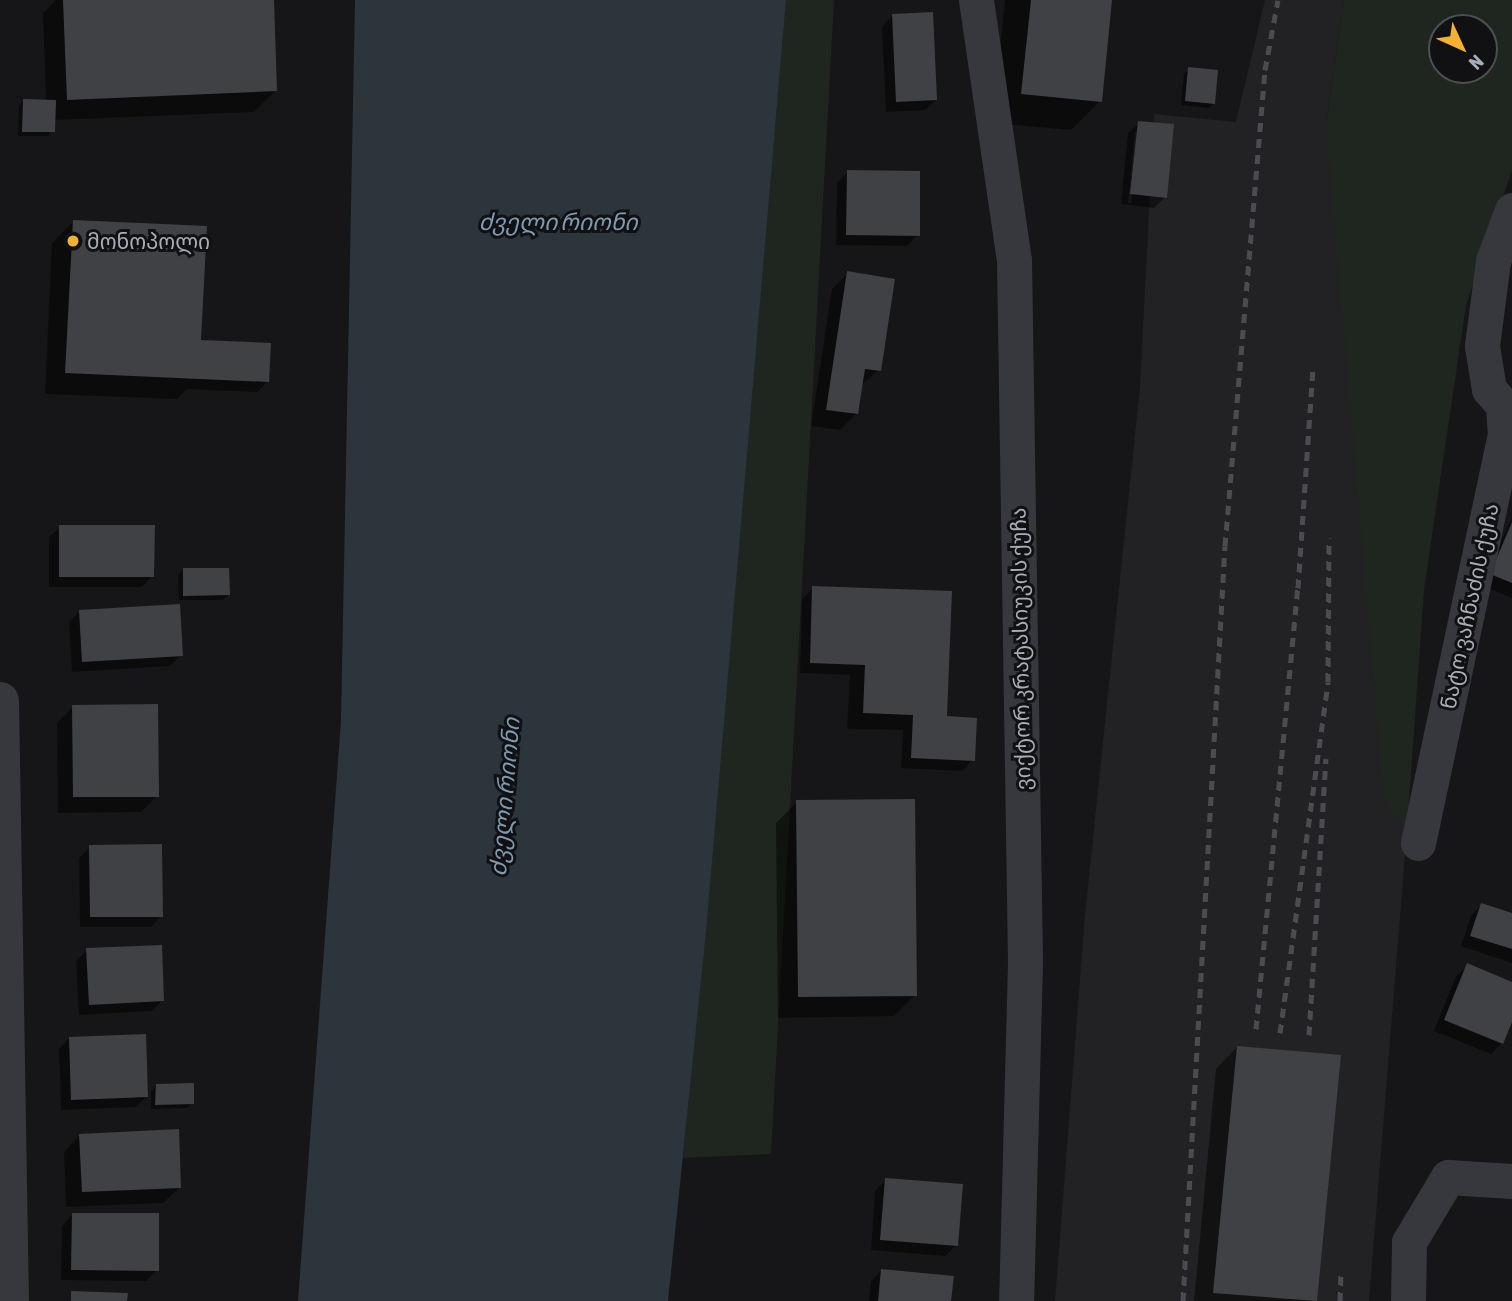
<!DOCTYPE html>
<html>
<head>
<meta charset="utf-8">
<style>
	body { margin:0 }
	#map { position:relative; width:1512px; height:1301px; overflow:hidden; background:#161618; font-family:"Asap Condensed","Noto Sans Georgian",sans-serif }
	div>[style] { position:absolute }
	.built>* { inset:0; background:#222225 }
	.green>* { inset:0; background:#1e261f }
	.water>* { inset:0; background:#2c353c }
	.shadow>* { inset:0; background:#0007 }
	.building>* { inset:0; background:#404145 }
	.minor>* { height:35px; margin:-17.5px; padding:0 17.5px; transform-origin:17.5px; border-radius:17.5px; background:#37383d }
	.tertiary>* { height:38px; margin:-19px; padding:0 19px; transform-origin:19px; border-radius:19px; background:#37383d }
	.rail>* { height:5px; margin-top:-2.5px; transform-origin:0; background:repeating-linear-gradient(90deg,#4a4c52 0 9px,transparent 0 16px) }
	.dots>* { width:19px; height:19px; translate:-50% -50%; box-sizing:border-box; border:4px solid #111113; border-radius:50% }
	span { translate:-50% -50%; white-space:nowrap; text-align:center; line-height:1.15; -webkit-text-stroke:6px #111113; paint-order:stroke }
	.poi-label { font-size:21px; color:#a8adb8 }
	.left { translate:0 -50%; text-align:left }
	.street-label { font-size:21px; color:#a8adb8 }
	.water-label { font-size:23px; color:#7f9bb3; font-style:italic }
	.north { position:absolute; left:1428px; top:14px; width:70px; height:70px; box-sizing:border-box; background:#111113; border:2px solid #4d4f55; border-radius:50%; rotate:135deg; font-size:19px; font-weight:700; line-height:28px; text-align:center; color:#a8adb8 }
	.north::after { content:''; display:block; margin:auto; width:24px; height:32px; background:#f2b134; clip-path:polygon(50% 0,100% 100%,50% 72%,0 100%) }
</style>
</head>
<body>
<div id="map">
	<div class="built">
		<i style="clip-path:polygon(1265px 0,1344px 0,1326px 125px,1407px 830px,1369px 1301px,1055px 1301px,1085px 915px,1140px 387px,1154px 114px,1236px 122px)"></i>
	</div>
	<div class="green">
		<i style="clip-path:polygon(786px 0,834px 0,771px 1154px,683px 1158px)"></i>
		<i style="clip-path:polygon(evenodd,1344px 0,1512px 0,1512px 170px,1466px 305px,1424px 590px,1407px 830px,1384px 801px,1326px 125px,1344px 0,1442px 28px,1484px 28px,1484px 70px,1442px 70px,1442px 28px)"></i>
	</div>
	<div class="water">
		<i style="clip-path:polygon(355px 0,786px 0,706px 931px,668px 1301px,298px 1301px,341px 721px)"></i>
	</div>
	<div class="shadow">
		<i style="clip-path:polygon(56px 0,273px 0,276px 90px,254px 112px,54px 120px,49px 136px,18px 136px,19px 106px,23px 101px,46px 101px,43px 13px)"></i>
		<i style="clip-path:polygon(1005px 0,1110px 0,1100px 101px,1071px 130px,993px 123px)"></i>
		<i style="clip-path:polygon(892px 16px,936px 100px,925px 110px,886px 112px,882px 27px)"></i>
		<i style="clip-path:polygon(1189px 69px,1214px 103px,1209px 108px,1181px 105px,1184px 74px)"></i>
		<i style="clip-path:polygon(evenodd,1139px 123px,1165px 197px,1154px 208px,1121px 204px,1128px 133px,1139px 123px,1135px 132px,1139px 132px,1131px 203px,1128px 203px,1135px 132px)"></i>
		<i style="clip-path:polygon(848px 172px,918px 235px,907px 246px,836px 245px,837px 183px)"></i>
		<i style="clip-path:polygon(73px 222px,200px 344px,267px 382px,257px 392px,187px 389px,177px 399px,45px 394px,52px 243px)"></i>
		<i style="clip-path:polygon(848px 273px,879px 370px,860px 386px,856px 414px,840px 430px,811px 426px,832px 289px)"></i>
		<i style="clip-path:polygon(1512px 518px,1512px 598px,1481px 585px)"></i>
		<i style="clip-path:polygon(60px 527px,152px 576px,142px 587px,49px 587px,49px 537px)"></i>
		<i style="clip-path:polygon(183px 570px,228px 595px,223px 600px,179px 600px,178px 575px)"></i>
		<i style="clip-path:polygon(813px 588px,973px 760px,962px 771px,901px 768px,903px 730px,847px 729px,850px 675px,800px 673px,802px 599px)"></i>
		<i style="clip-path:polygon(80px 611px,181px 655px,170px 666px,72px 672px,69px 622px)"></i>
		<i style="clip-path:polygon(73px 707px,157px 796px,141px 812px,58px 813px,57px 723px)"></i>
		<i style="clip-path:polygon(797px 802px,915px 995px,894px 1016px,778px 1018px,776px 823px)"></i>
		<i style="clip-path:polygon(90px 847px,161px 916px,151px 927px,80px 927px,79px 858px)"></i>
		<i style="clip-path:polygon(1481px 905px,1512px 915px,1512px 963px,1461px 946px,1471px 916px)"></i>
		<i style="clip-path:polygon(87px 950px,163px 1000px,152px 1011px,79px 1015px,76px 961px)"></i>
		<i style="clip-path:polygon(1467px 966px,1512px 984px,1512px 1018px,1502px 1043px,1491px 1054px,1434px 1031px,1456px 976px)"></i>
		<i style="clip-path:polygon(70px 1038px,146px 1097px,136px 1107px,61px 1110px,59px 1049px)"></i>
		<i style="clip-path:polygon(1237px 1047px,1339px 1057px,1315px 1301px,1194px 1301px,1216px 1069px)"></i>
		<i style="clip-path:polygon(156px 1086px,192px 1103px,187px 1108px,151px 1109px,151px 1091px)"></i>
		<i style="clip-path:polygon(80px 1135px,180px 1187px,163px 1203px,66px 1207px,64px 1152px)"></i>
		<i style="clip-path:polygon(886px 1180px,956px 1245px,945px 1256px,871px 1250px,875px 1191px)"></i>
		<i style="clip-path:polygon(72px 1215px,157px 1270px,146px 1281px,61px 1280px,62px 1226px)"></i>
		<i style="clip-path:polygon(882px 1270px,949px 1301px,869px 1301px,871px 1281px)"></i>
	</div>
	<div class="building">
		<i style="clip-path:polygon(63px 0,274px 0,277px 91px,67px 100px)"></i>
		<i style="clip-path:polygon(1031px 0,1112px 0,1102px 102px,1021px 94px)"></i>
		<i style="clip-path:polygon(933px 12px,937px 100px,896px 102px,892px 14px)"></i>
		<i style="clip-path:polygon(1188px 67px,1218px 70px,1215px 104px,1185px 101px)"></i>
		<i style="clip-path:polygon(23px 99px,56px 100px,55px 132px,22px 132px)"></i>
		<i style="clip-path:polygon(1138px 121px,1174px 124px,1167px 198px,1130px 194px)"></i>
		<i style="clip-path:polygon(847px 170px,920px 171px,920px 236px,846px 235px)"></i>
		<i style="clip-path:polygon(73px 220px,207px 226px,201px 340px,271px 343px,269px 382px,65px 373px)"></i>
		<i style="clip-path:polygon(847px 271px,895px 279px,881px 371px,865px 369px,858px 414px,826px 410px)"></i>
		<i style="clip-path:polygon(1512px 522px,1512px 583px,1490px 574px)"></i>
		<i style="clip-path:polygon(59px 525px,155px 525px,154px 577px,59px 577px)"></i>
		<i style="clip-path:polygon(183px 568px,229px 568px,230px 595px,183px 596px)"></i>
		<i style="clip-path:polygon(812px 586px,952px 591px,947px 716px,977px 718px,975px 761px,911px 758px,913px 715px,863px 713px,865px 665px,810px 663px)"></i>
		<i style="clip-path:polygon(180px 604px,183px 656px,82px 662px,79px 610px)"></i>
		<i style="clip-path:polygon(158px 704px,159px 797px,73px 797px,72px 705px)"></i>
		<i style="clip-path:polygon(915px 799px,917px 996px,798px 997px,796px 800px)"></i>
		<i style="clip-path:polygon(162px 844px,163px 917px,90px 917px,89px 845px)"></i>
		<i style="clip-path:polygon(1481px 903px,1512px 913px,1512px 949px,1470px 936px)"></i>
		<i style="clip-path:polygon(162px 945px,164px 1001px,89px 1005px,86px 948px)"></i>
		<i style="clip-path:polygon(1467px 963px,1512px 982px,1512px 1022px,1503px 1044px,1444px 1020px)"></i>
		<i style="clip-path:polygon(146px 1034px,148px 1097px,71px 1100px,69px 1037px)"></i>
		<i style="clip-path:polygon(1237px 1046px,1341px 1055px,1317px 1301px,1213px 1293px)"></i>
		<i style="clip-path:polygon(194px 1083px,194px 1104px,155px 1105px,156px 1084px)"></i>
		<i style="clip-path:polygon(179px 1129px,181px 1188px,82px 1192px,79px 1134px)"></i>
		<i style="clip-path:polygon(885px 1178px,963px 1184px,958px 1246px,880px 1240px)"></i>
		<i style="clip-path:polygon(72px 1213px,159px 1213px,159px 1271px,71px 1270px)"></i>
		<i style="clip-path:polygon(881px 1269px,954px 1276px,951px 1301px,878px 1301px)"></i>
		<i style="clip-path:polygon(71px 1291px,128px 1293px,127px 1301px,71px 1301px)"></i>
	</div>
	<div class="minor">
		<i style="left:976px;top:0;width:263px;rotate:81.7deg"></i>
		<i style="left:1014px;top:260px;width:702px;rotate:89.1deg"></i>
		<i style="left:1025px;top:962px;width:339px;rotate:91.5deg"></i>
		<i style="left:1512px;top:210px;width:54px;rotate:110.4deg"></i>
		<i style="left:1493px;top:261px;width:86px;rotate:97.4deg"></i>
		<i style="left:1482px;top:346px;width:44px;rotate:80.8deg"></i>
		<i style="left:1489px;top:389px;width:35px;rotate:49deg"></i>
		<i style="left:1418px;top:843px;width:417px;rotate:-78deg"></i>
		<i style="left:1505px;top:435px;width:29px;rotate:-94deg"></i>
		<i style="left:1408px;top:1301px;width:59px;rotate:-89deg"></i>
		<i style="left:1409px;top:1242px;width:76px;rotate:-59deg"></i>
		<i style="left:1448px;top:1177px;width:64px;rotate:3.6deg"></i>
	</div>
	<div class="tertiary">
		<i style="left:0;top:701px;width:600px;rotate:89.05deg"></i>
	</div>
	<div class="rail">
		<i style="left:1256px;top:1029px;width:443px;rotate:-84.6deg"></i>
		<i style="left:1298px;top:588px;width:223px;rotate:-86.1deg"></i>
		<i style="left:1280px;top:1033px;width:354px;rotate:-82.2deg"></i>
		<i style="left:1328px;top:682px;width:144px;rotate:-89.6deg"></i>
		<i style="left:1309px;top:1035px;width:277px;rotate:-86.5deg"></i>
		<i style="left:1183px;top:1301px;width:756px;rotate:-86.82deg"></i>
		<i style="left:1225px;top:546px;width:478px;rotate:-85.2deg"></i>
		<i style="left:1265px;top:70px;width:71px;rotate:-79.5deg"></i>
		<i style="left:1340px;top:1301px;width:30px;rotate:-88deg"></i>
	</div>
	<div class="dots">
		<i style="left:73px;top:241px;background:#f2b134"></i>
	</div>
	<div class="poi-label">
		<span class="left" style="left:87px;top:241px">მონოპოლი</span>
	</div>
	<div class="street-label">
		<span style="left:1469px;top:606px;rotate:-78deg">ნატო ვაჩნაძის ქუჩა</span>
		<span style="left:1020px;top:649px;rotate:-91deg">ვიქტორ კრატასიუკის ქუჩა</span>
	</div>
	<div class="water-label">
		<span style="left:558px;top:222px">ძველი რიონი</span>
		<span style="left:505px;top:797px;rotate:-85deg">ძველი რიონი</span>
	</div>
	<div class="north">N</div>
</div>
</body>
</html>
